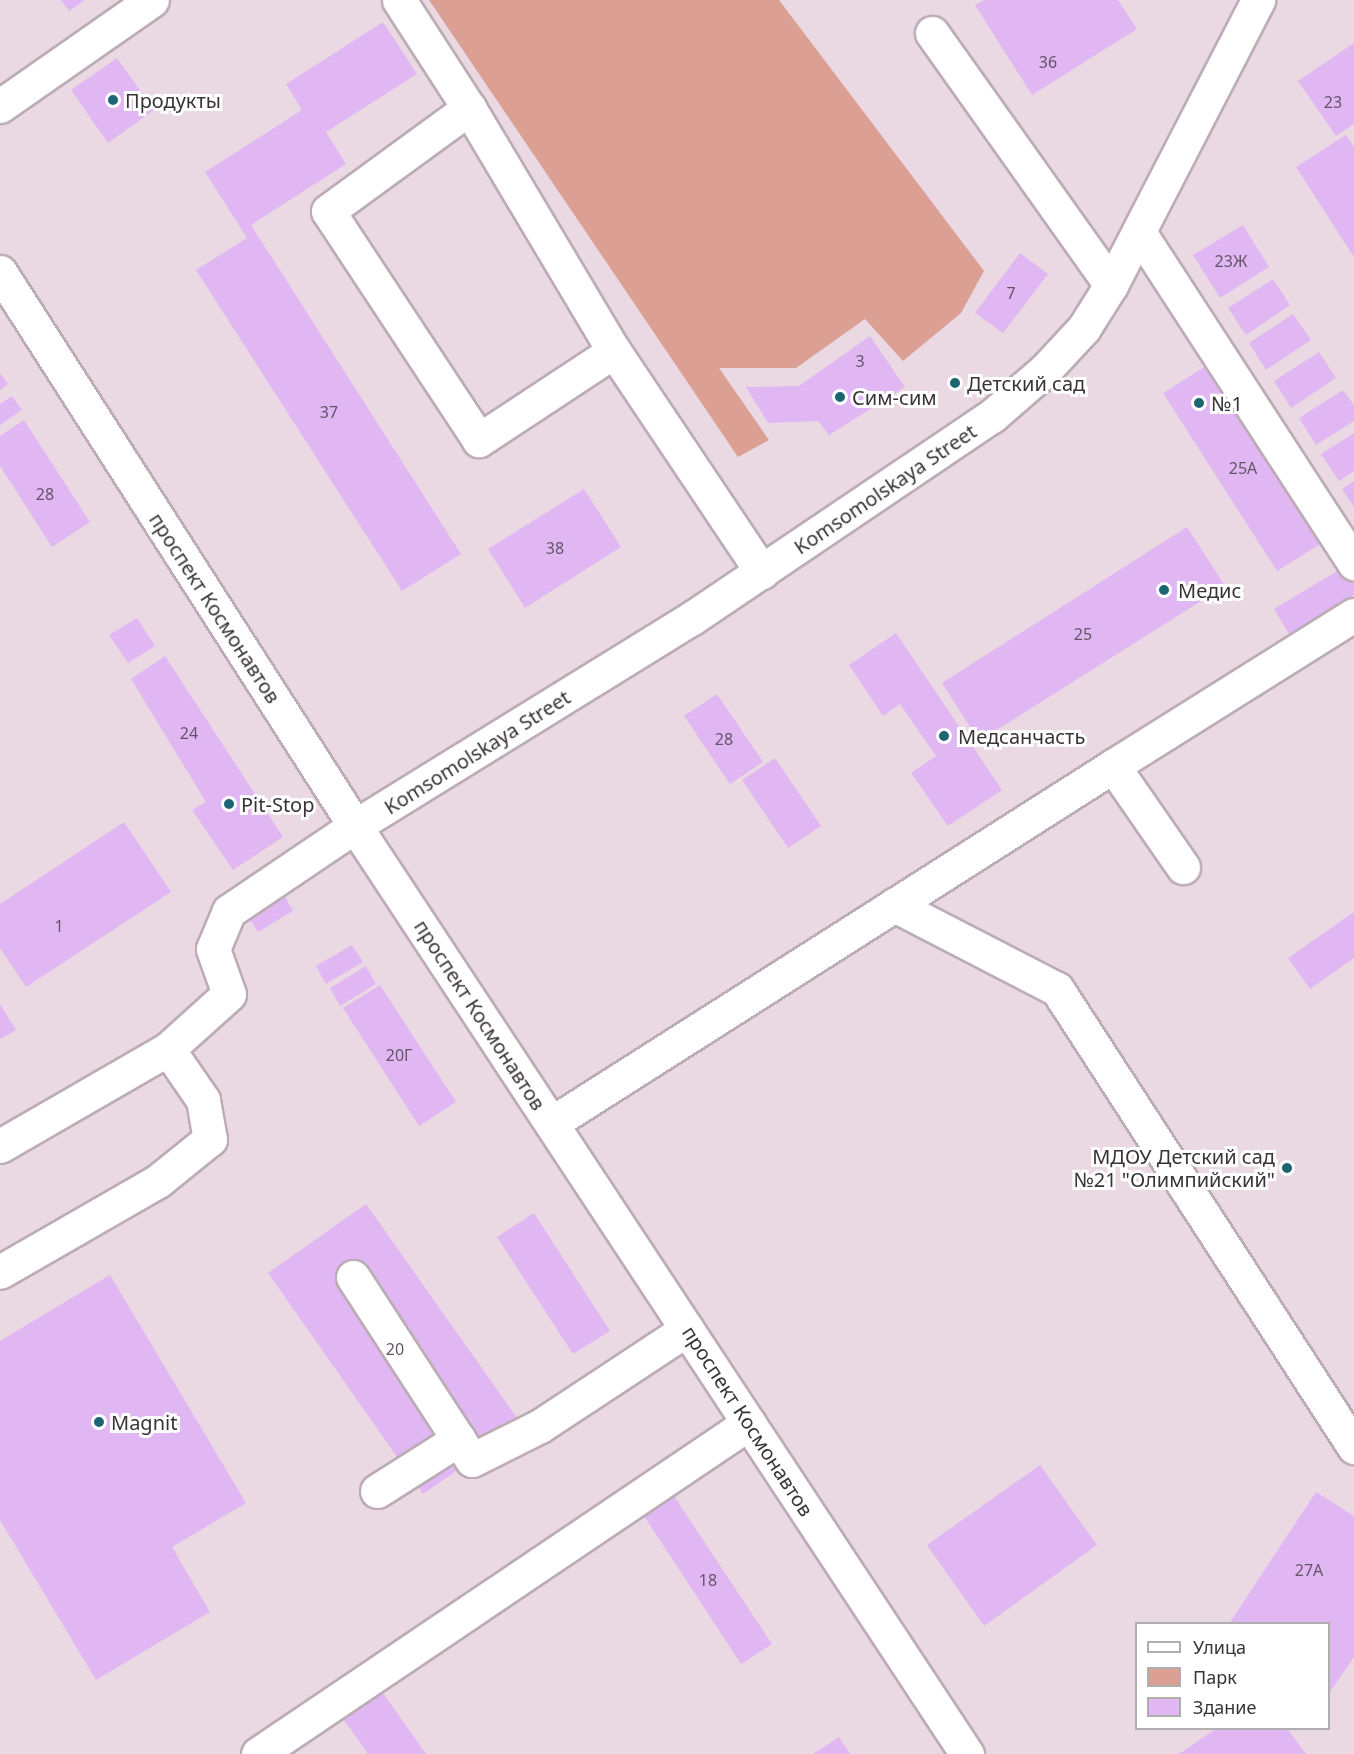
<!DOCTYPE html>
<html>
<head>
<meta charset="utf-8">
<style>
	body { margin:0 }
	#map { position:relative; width:1354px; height:1754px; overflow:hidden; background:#ead9e3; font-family:"Noto Sans",sans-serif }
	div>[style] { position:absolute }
	.green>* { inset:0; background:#db9f93 }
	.building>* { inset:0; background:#e0b7f2 }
	.roads { filter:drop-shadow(2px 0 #bcacb6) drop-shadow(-2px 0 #bcacb6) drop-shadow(0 2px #bcacb6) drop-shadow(0 -2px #bcacb6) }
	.minor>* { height:33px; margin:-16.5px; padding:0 16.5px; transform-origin:16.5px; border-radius:16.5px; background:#fff }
	.dots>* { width:16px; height:16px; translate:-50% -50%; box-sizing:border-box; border:3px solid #fff; border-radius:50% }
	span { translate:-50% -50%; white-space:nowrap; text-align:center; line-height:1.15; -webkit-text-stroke:6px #fff; paint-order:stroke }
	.number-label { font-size:16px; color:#635466 }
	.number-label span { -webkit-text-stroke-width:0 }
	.poi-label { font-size:20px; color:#393337 }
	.left { translate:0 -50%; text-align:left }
	.right { translate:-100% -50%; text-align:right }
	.street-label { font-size:20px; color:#393337 }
	.legend { position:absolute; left:1135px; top:1622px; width:195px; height:108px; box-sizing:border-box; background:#fff; border:2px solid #b0adaf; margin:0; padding:8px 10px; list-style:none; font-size:18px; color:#393337 }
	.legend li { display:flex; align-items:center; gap:12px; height:30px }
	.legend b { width:30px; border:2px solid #b0adaf }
</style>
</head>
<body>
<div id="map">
	<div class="green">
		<i style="clip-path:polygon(429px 0,779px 0,984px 271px,961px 313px,903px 361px,865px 319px,796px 368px,719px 368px,769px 440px,738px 457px)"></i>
	</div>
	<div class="building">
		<i style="clip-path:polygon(61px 0,85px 0,69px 11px)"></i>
		<i style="clip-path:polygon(984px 0,1118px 0,1137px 29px,1032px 95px,975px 5px)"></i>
		<i style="clip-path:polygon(383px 22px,417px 74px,326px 132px,346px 164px,251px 225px,461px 554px,402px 591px,196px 270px,247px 238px,205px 172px,302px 110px,286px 84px)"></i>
		<i style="clip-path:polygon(1354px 43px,1354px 124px,1336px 136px,1298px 81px)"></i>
		<i style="clip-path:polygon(117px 58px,154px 110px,108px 143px,71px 90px)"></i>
		<i style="clip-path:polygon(1346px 135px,1354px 147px,1354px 257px,1296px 167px)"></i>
		<i style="clip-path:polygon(1243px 225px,1269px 267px,1220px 298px,1193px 255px)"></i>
		<i style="clip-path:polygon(1020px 253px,1048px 274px,1003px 333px,975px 313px)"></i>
		<i style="clip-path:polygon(1273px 279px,1290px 305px,1246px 335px,1228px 308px)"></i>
		<i style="clip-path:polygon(1293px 314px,1311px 340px,1266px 370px,1249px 343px)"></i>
		<i style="clip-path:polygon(870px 336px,905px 387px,829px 435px,818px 421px,768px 423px,746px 387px,799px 386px)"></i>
		<i style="clip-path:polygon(1319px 352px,1336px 378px,1291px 408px,1274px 381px)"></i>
		<i style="clip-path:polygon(1208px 365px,1322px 543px,1277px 571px,1163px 393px)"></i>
		<i style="clip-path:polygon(0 373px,8px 384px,0 390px)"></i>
		<i style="clip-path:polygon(1343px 390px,1354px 405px,1354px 421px,1316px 445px,1299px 418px)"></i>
		<i style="clip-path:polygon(12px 396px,22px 410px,0 425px,0 404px)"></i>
		<i style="clip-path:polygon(24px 420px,90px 522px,52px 547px,0 466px,0 436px)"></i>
		<i style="clip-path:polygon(1354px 433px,1354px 471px,1339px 481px,1321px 454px)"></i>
		<i style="clip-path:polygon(1354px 481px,1354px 507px,1342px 489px)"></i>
		<i style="clip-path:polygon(584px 489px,621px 547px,525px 608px,488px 549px)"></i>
		<i style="clip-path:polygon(1187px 527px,1225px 586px,979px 741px,942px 683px)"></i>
		<i style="clip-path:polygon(1344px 567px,1354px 583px,1354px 595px,1289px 634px,1274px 609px)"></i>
		<i style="clip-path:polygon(137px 618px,155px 646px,128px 663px,109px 635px)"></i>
		<i style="clip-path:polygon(896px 633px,1002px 790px,948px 826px,911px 773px,936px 756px,900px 704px,883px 716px,849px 665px)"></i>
		<i style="clip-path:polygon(165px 656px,283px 837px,233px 870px,192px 810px,206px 802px,131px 679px)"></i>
		<i style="clip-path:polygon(717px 694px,763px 762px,730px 784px,684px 716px)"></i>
		<i style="clip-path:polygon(775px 758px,821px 826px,788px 848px,742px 780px)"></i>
		<i style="clip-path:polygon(124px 822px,171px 892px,26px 987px,0 948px,0 904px)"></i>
		<i style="clip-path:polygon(283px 893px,293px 911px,258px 932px,247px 915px)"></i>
		<i style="clip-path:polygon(1354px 912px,1354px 958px,1310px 989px,1288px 958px)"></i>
		<i style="clip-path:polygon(352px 945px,363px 962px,326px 984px,316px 966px)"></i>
		<i style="clip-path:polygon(366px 966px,376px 984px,340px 1006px,330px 988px)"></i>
		<i style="clip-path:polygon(380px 985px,456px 1102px,419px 1126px,343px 1008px)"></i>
		<i style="clip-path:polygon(0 1004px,16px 1030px,0 1039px)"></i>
		<i style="clip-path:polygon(366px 1204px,522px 1425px,423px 1494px,268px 1273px)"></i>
		<i style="clip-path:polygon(534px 1213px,610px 1331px,573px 1354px,497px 1237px)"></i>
		<i style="clip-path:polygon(110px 1275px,246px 1503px,172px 1547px,210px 1612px,96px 1680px,0 1520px,0 1341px)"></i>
		<i style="clip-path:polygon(1040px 1465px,1097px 1545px,984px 1626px,927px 1545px)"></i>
		<i style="clip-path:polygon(1316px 1492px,1354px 1516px,1354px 1657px,1328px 1695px,1328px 1624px,1229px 1624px)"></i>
		<i style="clip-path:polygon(674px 1496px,772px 1644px,741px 1664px,644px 1516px)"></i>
		<i style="clip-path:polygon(378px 1686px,426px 1754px,368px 1754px,339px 1713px)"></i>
		<i style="clip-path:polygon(1217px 1728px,1287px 1728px,1306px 1754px,1179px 1754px)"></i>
		<i style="clip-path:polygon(839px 1737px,850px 1754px,813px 1754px)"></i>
	</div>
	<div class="roads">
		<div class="minor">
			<i style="left:399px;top:0;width:129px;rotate:57.1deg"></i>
			<i style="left:932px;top:33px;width:309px;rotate:54.6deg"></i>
			<i style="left:0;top:106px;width:185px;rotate:-34.9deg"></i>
			<i style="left:1139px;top:232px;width:395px;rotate:57deg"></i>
			<i style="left:0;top:272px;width:658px;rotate:57.35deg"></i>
			<i style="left:355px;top:826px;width:1112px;rotate:56.6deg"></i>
			<i style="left:614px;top:351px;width:162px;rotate:146.6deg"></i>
			<i style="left:479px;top:440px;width:274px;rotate:-123.4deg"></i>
			<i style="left:328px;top:211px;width:175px;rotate:-36.1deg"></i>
			<i style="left:469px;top:108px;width:283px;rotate:59.2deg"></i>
			<i style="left:614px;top:351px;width:266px;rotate:56.2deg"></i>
			<i style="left:1113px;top:766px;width:284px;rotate:-32.1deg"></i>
			<i style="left:894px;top:905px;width:183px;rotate:27.3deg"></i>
			<i style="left:1057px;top:989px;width:546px;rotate:57.04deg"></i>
			<i style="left:168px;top:1049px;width:82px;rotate:-42deg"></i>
			<i style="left:229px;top:994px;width:48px;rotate:-109.6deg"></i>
			<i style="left:213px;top:949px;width:41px;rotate:-67.2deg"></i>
			<i style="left:229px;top:911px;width:152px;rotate:-34deg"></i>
			<i style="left:355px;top:826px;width:396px;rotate:-31.7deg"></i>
			<i style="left:692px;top:618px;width:362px;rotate:-34deg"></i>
			<i style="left:992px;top:416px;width:70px;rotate:-41deg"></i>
			<i style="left:1045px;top:370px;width:57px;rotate:-47.1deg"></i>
			<i style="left:1084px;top:328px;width:51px;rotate:-57.9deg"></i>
			<i style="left:1111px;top:285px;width:321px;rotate:-62.7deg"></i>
			<i style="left:552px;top:1123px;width:665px;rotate:-32.47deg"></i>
			<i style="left:1113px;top:766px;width:123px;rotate:55.3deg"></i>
			<i style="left:0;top:1146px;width:194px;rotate:-30deg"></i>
			<i style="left:168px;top:1049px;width:62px;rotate:55.5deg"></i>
			<i style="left:203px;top:1100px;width:40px;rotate:80deg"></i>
			<i style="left:210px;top:1139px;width:67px;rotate:141.1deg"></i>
			<i style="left:158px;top:1181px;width:182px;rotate:150.1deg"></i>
			<i style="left:353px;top:1277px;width:218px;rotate:57deg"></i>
			<i style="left:472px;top:1460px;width:76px;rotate:-26.6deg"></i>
			<i style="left:540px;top:1426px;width:176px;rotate:-33.4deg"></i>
			<i style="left:377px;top:1491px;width:97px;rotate:-32.4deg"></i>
			<i style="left:258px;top:1754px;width:592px;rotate:-33.99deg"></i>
		</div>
	</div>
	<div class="dots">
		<i style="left:113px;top:100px;background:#1d6573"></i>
		<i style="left:955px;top:383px;background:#1d6573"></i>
		<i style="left:840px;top:397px;background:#1d6573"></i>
		<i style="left:1199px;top:403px;background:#1d6573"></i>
		<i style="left:1164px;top:590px;background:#1d6573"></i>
		<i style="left:944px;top:736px;background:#1d6573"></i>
		<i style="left:229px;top:804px;background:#1d6573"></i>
		<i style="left:1287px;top:1168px;background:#1d6573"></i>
		<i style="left:99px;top:1422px;background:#1d6573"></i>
	</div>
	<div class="number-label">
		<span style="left:1048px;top:62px">36</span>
		<span style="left:1333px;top:102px">23</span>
		<span style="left:1231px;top:261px">23Ж</span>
		<span style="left:1011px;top:293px">7</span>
		<span style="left:860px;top:361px">3</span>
		<span style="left:329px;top:412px">37</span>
		<span style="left:1243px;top:468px">25А</span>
		<span style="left:45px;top:494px">28</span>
		<span style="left:555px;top:548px">38</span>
		<span style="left:1083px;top:634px">25</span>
		<span style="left:189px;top:733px">24</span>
		<span style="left:724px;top:739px">28</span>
		<span style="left:59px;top:926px">1</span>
		<span style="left:399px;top:1055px">20Г</span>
		<span style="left:395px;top:1349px">20</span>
		<span style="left:1309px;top:1570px">27А</span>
		<span style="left:708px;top:1580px">18</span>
	</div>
	<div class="poi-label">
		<span class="left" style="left:125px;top:100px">Продукты</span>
		<span class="left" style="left:967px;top:383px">Детский сад</span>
		<span class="left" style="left:852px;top:397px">Сим-сим</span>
		<span class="left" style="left:1211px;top:403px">№1</span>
		<span class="left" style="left:1178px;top:590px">Медис</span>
		<span class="left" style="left:958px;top:736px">Медсанчасть</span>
		<span class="left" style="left:241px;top:804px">Pit-Stop</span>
		<span class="right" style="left:1275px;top:1168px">МДОУ Детский сад<br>№21 "Олимпийский"</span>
		<span class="left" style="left:111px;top:1422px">Magnit</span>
	</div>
	<div class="street-label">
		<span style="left:885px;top:489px;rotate:-34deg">Komsomolskaya Street</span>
		<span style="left:215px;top:608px;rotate:57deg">проспект Космонавтов</span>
		<span style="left:477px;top:752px;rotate:-32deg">Komsomolskaya Street</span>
		<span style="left:480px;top:1015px;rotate:57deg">проспект Космонавтов</span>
		<span style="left:748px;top:1421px;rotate:57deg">проспект Космонавтов</span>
	</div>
	<ul class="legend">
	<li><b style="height:8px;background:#fff"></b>Улица</li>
	<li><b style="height:16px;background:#db9f93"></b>Парк</li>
	<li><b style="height:16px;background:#e0b7f2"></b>Здание</li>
	</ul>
</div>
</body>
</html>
